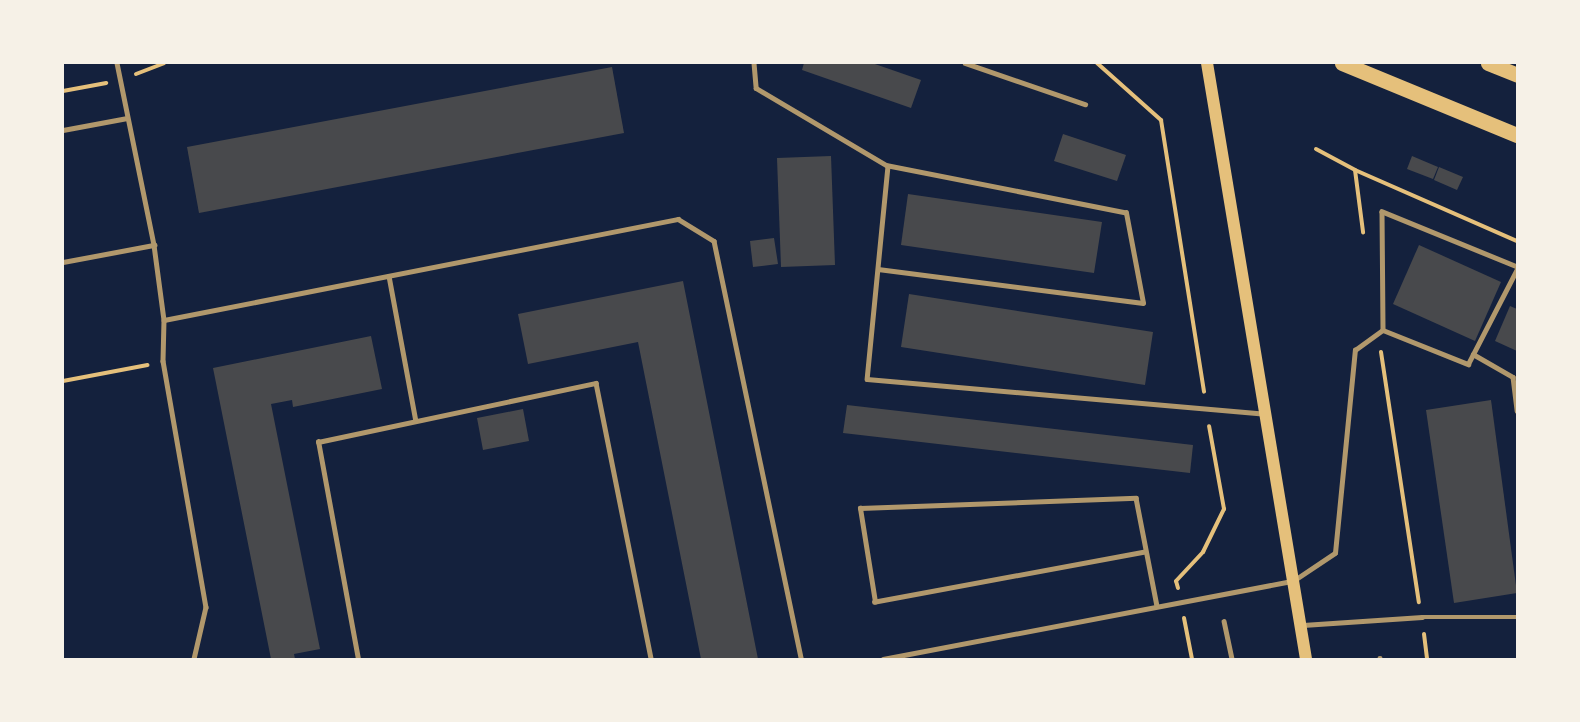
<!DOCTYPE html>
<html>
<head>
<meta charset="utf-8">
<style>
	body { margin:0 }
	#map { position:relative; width:1580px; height:722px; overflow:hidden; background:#14213d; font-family:Roboto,sans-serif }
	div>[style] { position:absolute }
	.building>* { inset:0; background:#48494c }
	.path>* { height:4px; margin:-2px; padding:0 2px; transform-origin:2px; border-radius:2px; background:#e5c07b }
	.service>* { height:4.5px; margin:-2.25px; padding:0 2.25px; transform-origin:2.25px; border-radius:2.25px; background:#b1986c }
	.secondary>* { height:12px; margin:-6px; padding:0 6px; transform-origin:6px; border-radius:6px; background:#e5c07b }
	.primary>* { height:15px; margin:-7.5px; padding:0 7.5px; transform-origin:7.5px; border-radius:7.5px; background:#e5c07b }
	span { translate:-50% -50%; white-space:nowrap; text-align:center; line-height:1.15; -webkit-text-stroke:6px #f6f1e7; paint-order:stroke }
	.frame { position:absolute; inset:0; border:64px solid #f6f1e7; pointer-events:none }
</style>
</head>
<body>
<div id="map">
	<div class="building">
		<i style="clip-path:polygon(804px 63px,872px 63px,921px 80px,911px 108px,802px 70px)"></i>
		<i style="clip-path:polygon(612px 67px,624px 133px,199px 213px,187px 147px)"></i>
		<i style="clip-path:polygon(1063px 134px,1126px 155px,1117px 181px,1054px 161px)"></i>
		<i style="clip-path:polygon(831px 156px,835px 265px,781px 267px,777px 158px)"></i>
		<i style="clip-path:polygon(1412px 156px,1438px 167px,1433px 179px,1407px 169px)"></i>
		<i style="clip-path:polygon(1439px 167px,1463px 177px,1457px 190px,1434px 180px)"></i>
		<i style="clip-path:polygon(908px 194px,1102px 222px,1094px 273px,901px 245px)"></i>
		<i style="clip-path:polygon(774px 238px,778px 264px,753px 267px,750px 241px)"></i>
		<i style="clip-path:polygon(1419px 245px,1501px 282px,1475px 341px,1393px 304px)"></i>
		<i style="clip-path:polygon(683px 281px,758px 659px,701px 659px,638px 342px,528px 364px,518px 314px)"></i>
		<i style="clip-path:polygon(909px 294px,1153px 332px,1145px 385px,901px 347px)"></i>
		<i style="clip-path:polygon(1510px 306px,1517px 309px,1517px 351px,1495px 341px)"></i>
		<i style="clip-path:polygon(371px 336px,382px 389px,293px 407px,292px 400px,271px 404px,320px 649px,294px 654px,295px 659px,271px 659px,213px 368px)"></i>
		<i style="clip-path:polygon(1491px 400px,1517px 593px,1454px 603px,1426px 410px)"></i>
		<i style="clip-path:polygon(847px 405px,1193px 445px,1190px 473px,843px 433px)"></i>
		<i style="clip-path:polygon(523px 409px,529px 441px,483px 450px,477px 418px)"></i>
	</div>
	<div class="path">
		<i style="left:1097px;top:63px;width:86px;rotate:41.7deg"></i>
		<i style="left:1161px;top:120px;width:275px;rotate:81deg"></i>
		<i style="left:136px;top:74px;width:30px;rotate:-21deg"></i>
		<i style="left:63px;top:91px;width:44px;rotate:-10.5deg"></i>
		<i style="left:1316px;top:149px;width:44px;rotate:28.3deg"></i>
		<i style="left:1355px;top:170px;width:177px;rotate:23.7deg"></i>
		<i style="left:1355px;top:170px;width:63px;rotate:82.6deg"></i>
		<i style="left:1381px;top:352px;width:253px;rotate:81.4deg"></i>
		<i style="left:63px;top:381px;width:86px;rotate:-10.7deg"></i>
		<i style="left:1178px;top:588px;width:7px;rotate:-106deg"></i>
		<i style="left:1176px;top:581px;width:40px;rotate:-47deg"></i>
		<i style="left:1203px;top:552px;width:48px;rotate:-64deg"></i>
		<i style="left:1224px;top:509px;width:84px;rotate:-100.2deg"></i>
		<i style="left:1184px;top:618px;width:42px;rotate:79deg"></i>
		<i style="left:1424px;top:634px;width:25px;rotate:83deg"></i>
	</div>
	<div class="service">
		<i style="left:117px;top:63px;width:186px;rotate:78.5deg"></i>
		<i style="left:154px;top:245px;width:76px;rotate:82.4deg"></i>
		<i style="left:164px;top:320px;width:41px;rotate:91.4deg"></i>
		<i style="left:163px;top:361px;width:250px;rotate:80.1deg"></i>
		<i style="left:206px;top:607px;width:53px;rotate:103deg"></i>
		<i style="left:754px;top:63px;width:25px;rotate:85deg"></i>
		<i style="left:756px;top:88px;width:153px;rotate:30.6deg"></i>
		<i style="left:888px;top:166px;width:214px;rotate:95.6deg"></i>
		<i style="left:867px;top:379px;width:399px;rotate:5deg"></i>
		<i style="left:965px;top:63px;width:127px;rotate:18.9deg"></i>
		<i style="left:63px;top:130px;width:65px;rotate:-10.6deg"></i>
		<i style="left:63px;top:262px;width:93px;rotate:-10.6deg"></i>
		<i style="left:1517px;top:267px;width:146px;rotate:-157.8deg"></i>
		<i style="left:1382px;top:212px;width:118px;rotate:89.5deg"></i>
		<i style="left:1383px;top:330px;width:92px;rotate:21.8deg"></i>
		<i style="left:1468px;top:364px;width:107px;rotate:-62.7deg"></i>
		<i style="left:878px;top:269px;width:267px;rotate:7.3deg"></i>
		<i style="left:1143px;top:303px;width:92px;rotate:-100.7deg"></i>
		<i style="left:1126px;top:213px;width:243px;rotate:-168.8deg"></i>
		<i style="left:389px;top:276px;width:147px;rotate:79.5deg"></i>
		<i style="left:164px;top:320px;width:524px;rotate:-11.12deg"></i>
		<i style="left:678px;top:219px;width:42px;rotate:31.4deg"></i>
		<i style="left:714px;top:241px;width:427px;rotate:78.2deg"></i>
		<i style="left:1473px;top:354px;width:46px;rotate:29.9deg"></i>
		<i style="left:1513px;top:377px;width:34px;rotate:83deg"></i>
		<i style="left:1145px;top:552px;width:275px;rotate:169.5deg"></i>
		<i style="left:875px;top:602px;width:95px;rotate:-99.1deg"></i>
		<i style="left:860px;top:508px;width:276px;rotate:-2.1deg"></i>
		<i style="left:1136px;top:498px;width:110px;rotate:79deg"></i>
		<i style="left:1224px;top:621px;width:39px;rotate:78deg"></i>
		<i style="left:1303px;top:625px;width:119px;rotate:-3.8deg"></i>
		<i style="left:1422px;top:617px;width:95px"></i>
		<i style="left:1380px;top:658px;width:1px;rotate:90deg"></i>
		<i style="left:358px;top:659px;width:221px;rotate:-100.4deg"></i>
		<i style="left:318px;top:442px;width:284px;rotate:-12deg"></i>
		<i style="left:596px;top:383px;width:281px;rotate:78.7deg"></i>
		<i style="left:883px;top:659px;width:417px;rotate:-10.8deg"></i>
		<i style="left:1293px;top:581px;width:50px;rotate:-33.7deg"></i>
		<i style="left:1335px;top:553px;width:204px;rotate:-84.4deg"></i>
		<i style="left:1355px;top:350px;width:34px;rotate:-36deg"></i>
	</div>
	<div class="secondary">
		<i style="left:1207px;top:63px;width:604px;rotate:80.57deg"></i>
	</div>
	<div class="primary">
		<i style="left:1342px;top:63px;width:189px;rotate:22.4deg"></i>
		<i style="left:1488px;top:63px;width:31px;rotate:22deg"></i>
	</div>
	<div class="frame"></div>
</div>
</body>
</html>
